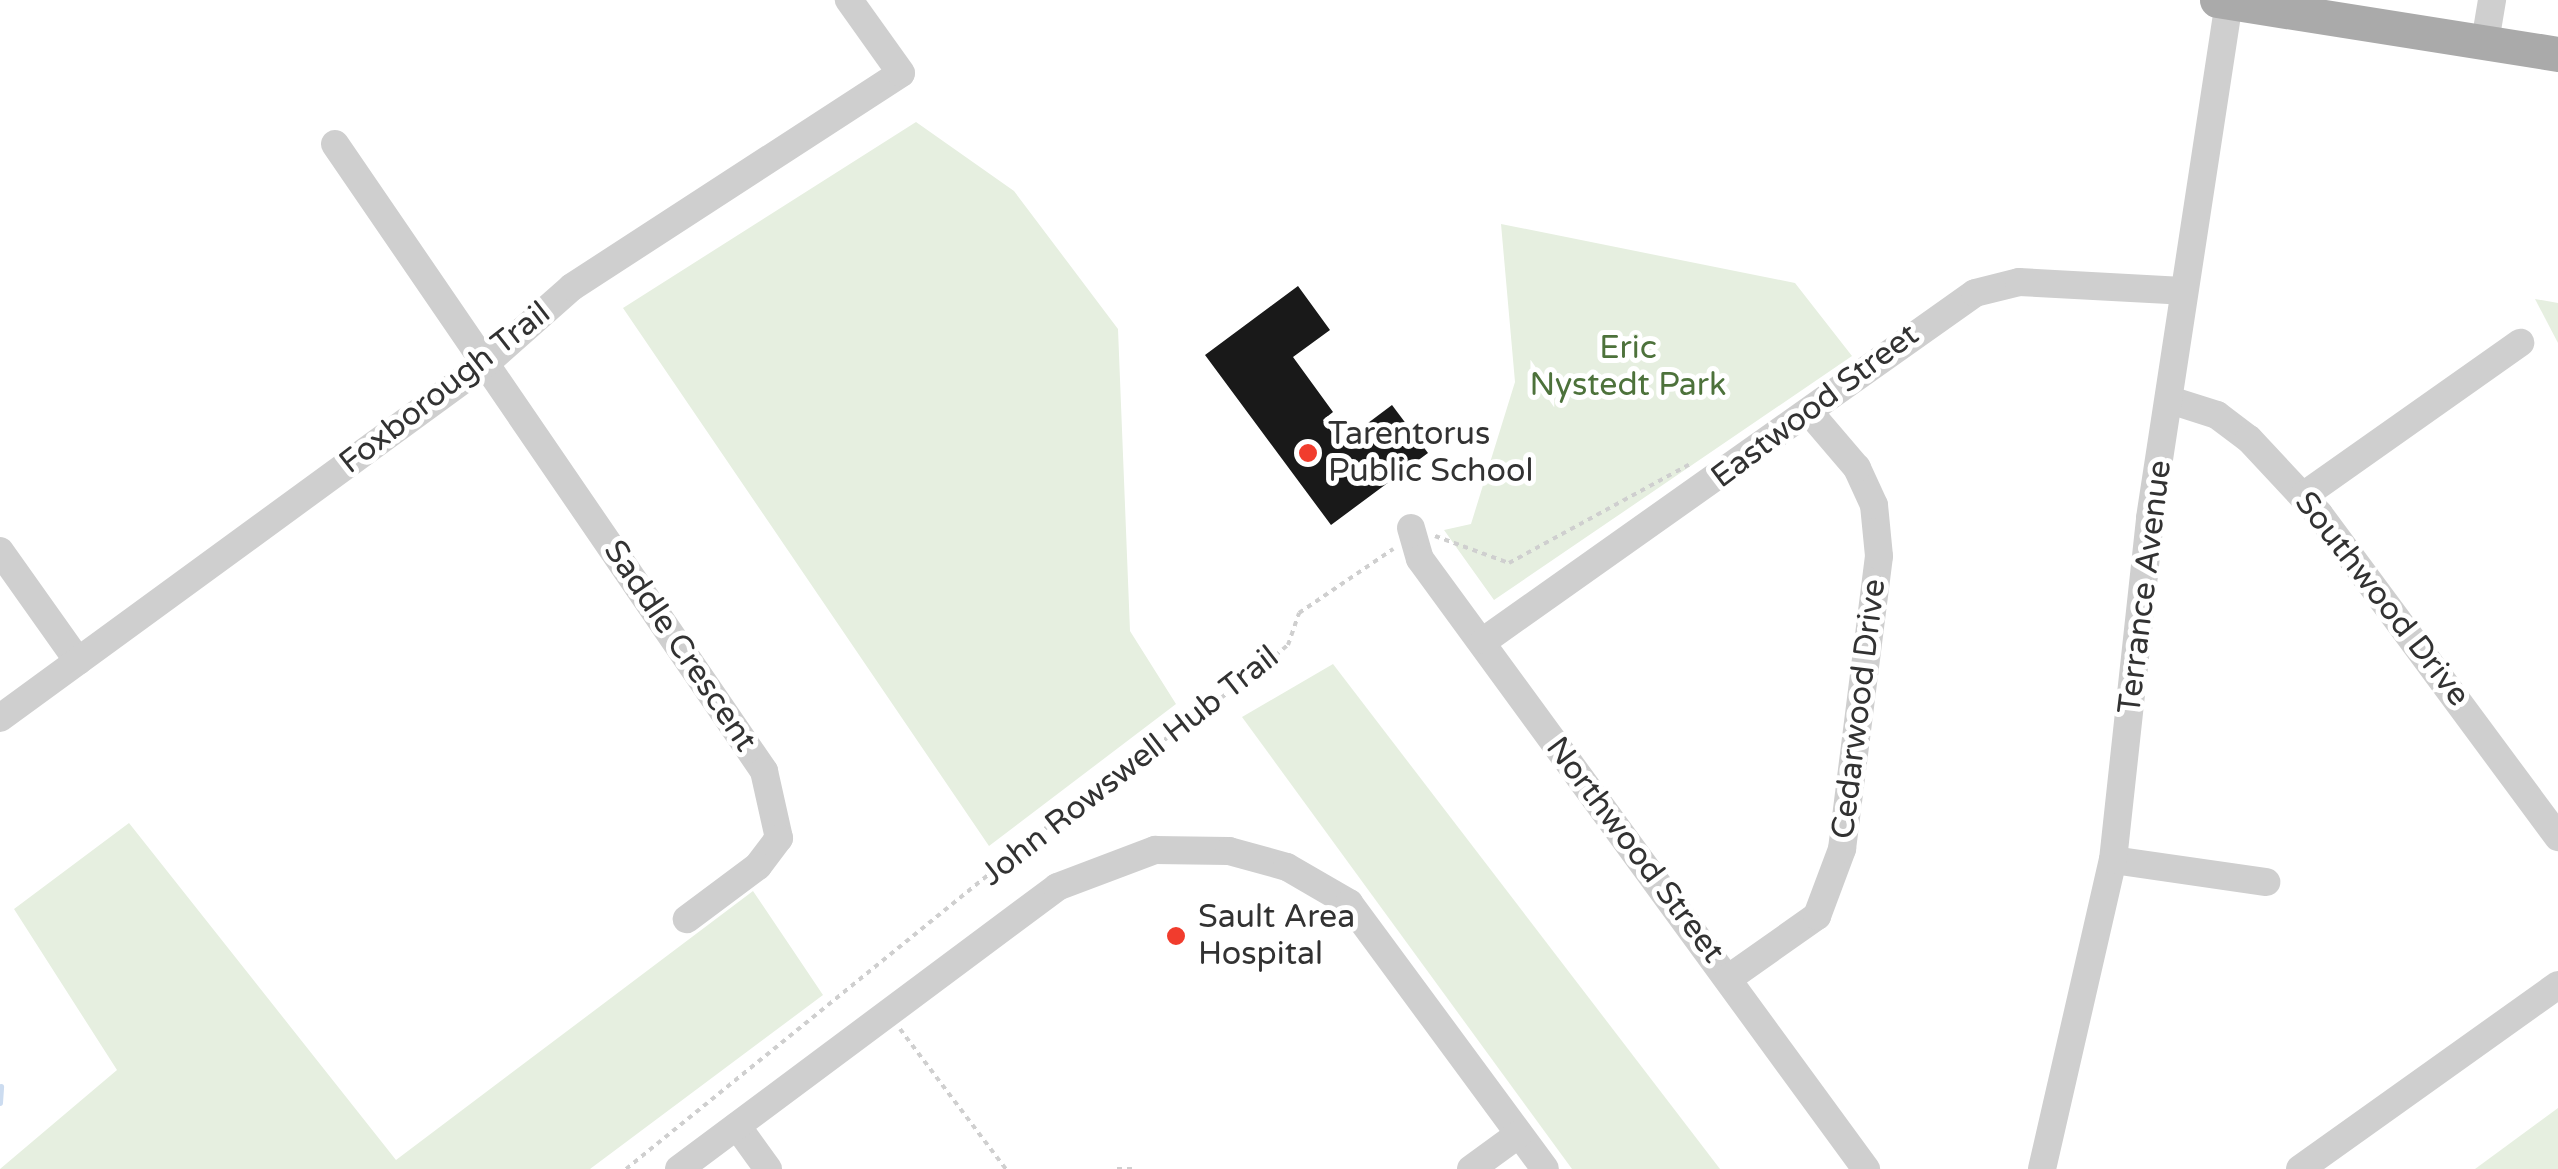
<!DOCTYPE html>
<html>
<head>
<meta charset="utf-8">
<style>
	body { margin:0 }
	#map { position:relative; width:2558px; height:1169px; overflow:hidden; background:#fff; font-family:"Varela Round",sans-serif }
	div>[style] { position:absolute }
	.green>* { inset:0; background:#e6efe0 }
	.stream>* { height:6px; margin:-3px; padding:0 3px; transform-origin:3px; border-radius:3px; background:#ccdcf0 }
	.building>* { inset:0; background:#191919 }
	.path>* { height:4px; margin-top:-2px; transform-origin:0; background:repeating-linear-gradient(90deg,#cfcfcf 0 5px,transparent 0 10px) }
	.minor>* { height:28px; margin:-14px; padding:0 14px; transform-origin:14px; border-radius:14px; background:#cfcfcf }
	.major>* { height:35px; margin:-17.5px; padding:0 17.5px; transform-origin:17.5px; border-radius:17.5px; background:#aaa }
	.dots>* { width:28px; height:28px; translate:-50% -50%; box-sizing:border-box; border:5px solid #fff; border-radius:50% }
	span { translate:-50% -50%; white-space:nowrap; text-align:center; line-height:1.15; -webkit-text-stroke:10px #fff; paint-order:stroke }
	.park-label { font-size:32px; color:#4d723b }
	.street-label { font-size:32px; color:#323232 }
	.poi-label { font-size:32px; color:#323232 }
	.left { translate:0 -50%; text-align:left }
</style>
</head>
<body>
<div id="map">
	<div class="green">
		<i style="clip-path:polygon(916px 122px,1014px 191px,1118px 329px,1130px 631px,1176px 704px,989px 846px,623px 308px)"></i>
		<i style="clip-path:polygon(1501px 224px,1795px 283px,1852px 356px,1494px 600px,1444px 530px,1471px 524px,1515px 382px)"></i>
		<i style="clip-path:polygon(2535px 299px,2558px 303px,2558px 343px)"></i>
		<i style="clip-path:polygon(1333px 664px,1720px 1169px,1572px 1169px,1242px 717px)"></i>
		<i style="clip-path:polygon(129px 823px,396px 1160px,753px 891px,823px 995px,590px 1169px,0 1169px,117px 1070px,14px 909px)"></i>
		<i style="clip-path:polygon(2558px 1108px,2558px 1169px,2475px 1169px)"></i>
	</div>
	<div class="stream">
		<i style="left:0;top:1103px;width:16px;rotate:-86deg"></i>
	</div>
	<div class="building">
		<i style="clip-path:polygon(1298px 286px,1330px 330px,1293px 357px,1333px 412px,1323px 420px,1340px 444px,1392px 405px,1428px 453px,1331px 525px,1205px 355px)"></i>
	</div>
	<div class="path">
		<i style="left:1435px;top:536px;width:79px;rotate:20deg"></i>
		<i style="left:1509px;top:563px;width:209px;rotate:-28.7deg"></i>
		<i style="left:900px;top:1029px;width:176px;rotate:52.9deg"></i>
		<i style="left:626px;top:1169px;width:549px;rotate:-39.08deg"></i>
		<i style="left:1052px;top:823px;width:259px;rotate:-36.5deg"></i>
		<i style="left:1260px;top:669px;width:37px;rotate:-41deg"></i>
		<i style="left:1288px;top:645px;width:34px;rotate:-71deg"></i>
		<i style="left:1299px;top:613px;width:114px;rotate:-34.2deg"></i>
		<i style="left:1117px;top:1169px;width:15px"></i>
	</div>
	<div class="minor">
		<i style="left:2485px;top:42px;width:43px;rotate:-80.5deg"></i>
		<i style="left:335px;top:144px;width:760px;rotate:55.62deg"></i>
		<i style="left:764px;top:771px;width:69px;rotate:77.4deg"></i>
		<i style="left:779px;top:838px;width:35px;rotate:127deg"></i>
		<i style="left:758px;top:866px;width:89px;rotate:143.3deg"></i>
		<i style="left:2170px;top:400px;width:49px;rotate:17.7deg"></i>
		<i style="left:2217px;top:415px;width:40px;rotate:37deg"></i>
		<i style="left:2249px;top:439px;width:103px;rotate:47deg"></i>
		<i style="left:2319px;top:514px;width:402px;rotate:53.5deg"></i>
		<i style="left:2303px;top:496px;width:266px;rotate:-35.2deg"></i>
		<i style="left:1411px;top:528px;width:32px;rotate:74deg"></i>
		<i style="left:1420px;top:559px;width:756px;rotate:53.83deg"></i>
		<i style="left:0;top:551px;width:135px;rotate:54.7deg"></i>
		<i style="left:1485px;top:640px;width:600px;rotate:-35.3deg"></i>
		<i style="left:1975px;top:293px;width:45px;rotate:-14deg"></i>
		<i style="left:2019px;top:282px;width:164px;rotate:3.1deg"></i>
		<i style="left:0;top:718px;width:600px;rotate:-36.13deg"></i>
		<i style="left:485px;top:364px;width:116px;rotate:-41.5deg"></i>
		<i style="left:572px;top:287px;width:392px;rotate:-33deg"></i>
		<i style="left:901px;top:73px;width:90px;rotate:-125.5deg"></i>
		<i style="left:2113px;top:860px;width:155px;rotate:8.2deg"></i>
		<i style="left:1729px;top:978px;width:108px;rotate:-35.2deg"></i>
		<i style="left:1817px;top:916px;width:72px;rotate:-69.5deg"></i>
		<i style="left:1842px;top:849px;width:295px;rotate:-82.8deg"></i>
		<i style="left:1879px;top:556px;width:51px;rotate:-95.6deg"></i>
		<i style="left:1874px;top:505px;width:41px;rotate:-114.7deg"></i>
		<i style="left:1857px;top:468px;width:72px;rotate:-130.5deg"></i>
		<i style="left:737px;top:1126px;width:53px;rotate:54.2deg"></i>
		<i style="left:679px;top:1169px;width:472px;rotate:-36.7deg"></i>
		<i style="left:1057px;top:887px;width:105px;rotate:-20.7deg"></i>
		<i style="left:1155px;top:850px;width:74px;rotate:0.8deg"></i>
		<i style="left:1229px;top:851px;width:60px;rotate:15.4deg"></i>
		<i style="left:1287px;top:867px;width:72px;rotate:30.1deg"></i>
		<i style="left:1349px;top:903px;width:330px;rotate:53.6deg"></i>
		<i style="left:1471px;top:1169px;width:59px;rotate:-36.1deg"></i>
		<i style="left:2042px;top:1169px;width:317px;rotate:-77.1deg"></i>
		<i style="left:2113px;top:860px;width:344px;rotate:-83.8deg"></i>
		<i style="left:2150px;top:518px;width:522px;rotate:-81.3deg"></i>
		<i style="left:2300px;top:1169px;width:317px;rotate:-35.5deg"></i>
	</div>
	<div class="major">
		<i style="left:2217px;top:0;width:345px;rotate:9deg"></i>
	</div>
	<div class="dots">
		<i style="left:1308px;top:453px;background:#f13c2d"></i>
		<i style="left:1176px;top:936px;background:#f13c2d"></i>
	</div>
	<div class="park-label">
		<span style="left:1628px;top:367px">Eric<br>Nystedt Park</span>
	</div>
	<div class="street-label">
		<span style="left:445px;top:388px;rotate:-38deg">Foxborough Trail</span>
		<span style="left:1815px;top:406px;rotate:-37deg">Eastwood Street</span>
		<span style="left:2145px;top:587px;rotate:-83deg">Terrance Avenue</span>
		<span style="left:2382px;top:599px;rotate:52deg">Southwood Drive</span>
		<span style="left:680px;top:646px;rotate:56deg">Saddle Crescent</span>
		<span style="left:1859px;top:709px;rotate:-83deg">Cedarwood Drive</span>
		<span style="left:1130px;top:766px;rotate:-38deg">John Rowswell Hub Trail</span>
		<span style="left:1635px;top:850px;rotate:53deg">Northwood Street</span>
	</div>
	<div class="poi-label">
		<span class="left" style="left:1328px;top:453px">Tarentorus<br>Public School</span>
		<span class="left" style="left:1198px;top:936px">Sault Area<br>Hospital</span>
	</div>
</div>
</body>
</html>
